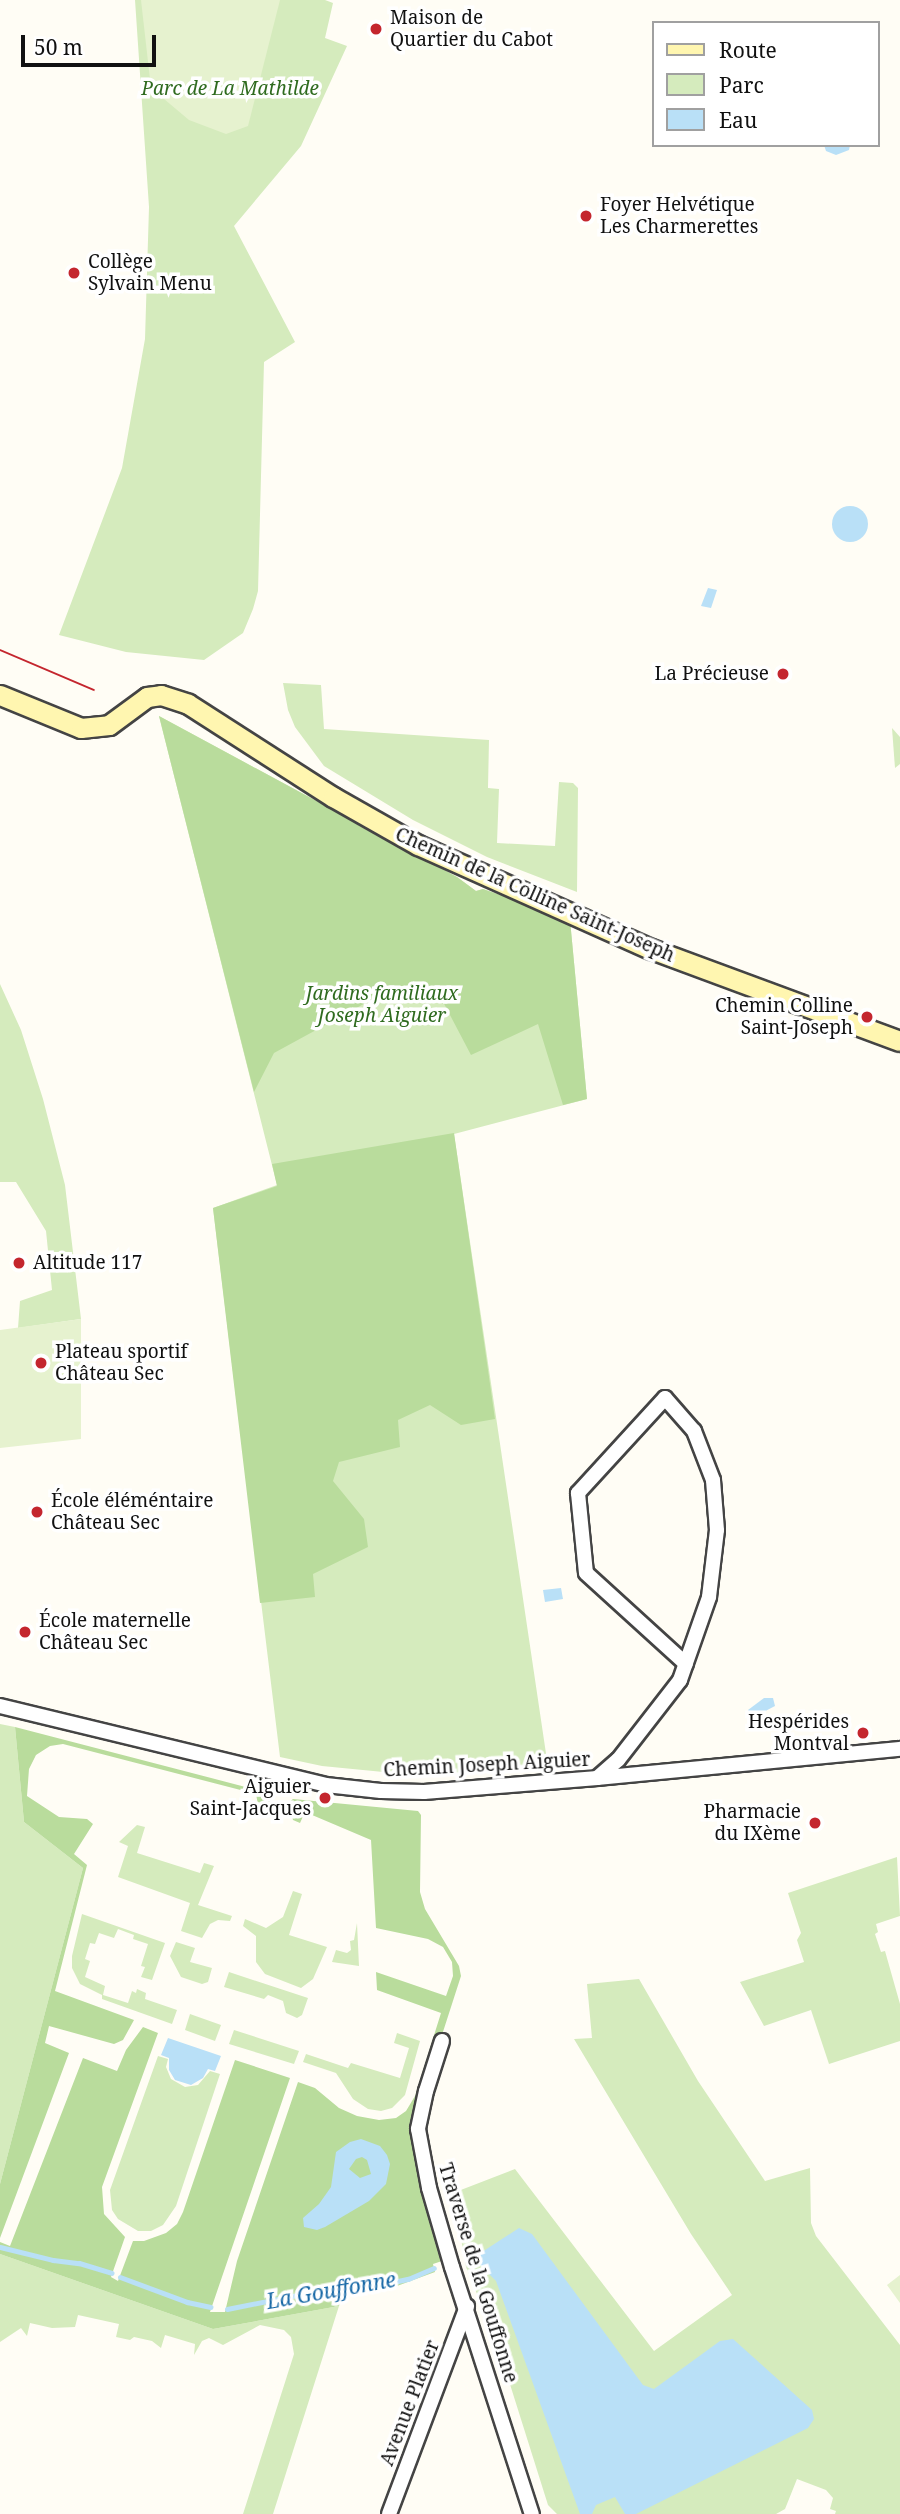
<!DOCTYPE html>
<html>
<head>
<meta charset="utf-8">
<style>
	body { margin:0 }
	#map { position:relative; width:900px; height:2514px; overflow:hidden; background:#fffdf5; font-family:"Noto Serif",serif }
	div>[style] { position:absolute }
	.green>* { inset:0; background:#d5ebbd }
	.forest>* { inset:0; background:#b9dc9c }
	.pitch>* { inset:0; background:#e6f2cf }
	.water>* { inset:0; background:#b9e0f7 }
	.round { border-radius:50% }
	.stream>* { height:5px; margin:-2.5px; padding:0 2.5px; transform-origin:2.5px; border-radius:2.5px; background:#b9e0f7 }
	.roads { filter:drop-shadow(2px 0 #444) drop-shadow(-2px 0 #444) drop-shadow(0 2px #444) drop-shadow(0 -2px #444) }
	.street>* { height:14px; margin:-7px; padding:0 7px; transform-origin:7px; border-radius:7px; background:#fff }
	.secondary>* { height:19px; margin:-9.5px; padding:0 9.5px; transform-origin:9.5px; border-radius:9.5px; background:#fff6b0 }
	.tram>* { height:2px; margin:-1px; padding:0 1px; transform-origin:1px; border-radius:1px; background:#c4262e }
	.dots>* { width:19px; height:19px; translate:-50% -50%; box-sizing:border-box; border:4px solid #fff; border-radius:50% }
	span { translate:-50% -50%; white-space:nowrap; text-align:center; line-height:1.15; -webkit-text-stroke:7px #fff; paint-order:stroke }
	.poi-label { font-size:19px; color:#111 }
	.left { translate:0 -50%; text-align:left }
	.right { translate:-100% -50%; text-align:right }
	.park-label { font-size:19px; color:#2f6b1f; font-style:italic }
	.street-label { font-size:19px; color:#111 }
	.water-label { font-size:21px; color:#1768a6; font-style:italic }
	.legend { position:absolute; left:652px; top:21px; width:228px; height:126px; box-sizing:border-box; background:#fff; border:2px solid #a0a0a0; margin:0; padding:9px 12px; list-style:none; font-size:21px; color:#111 }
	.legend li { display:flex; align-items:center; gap:14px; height:35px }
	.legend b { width:35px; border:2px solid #a0a0a0 }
	.scale { position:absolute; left:21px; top:35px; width:135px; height:32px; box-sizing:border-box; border:4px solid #111; border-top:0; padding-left:9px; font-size:21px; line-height:24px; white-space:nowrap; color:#111; -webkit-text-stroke:5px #fff; paint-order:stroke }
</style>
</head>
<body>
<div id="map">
	<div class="green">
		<i style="clip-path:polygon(135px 0,325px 0,333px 3px,325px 38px,347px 46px,301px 146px,234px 226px,295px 342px,264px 362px,258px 591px,253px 609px,243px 633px,204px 660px,126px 652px,59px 635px,122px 468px,145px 339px,149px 207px)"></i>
		<i style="clip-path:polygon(283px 683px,321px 685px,324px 729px,489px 740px,488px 788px,499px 789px,497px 843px,555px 846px,559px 782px,573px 783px,578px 788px,577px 892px,487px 857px,413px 820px,324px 766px,295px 727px,288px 710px)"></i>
		<i style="clip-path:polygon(159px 716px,457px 877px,476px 891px,483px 889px,570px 920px,587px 1099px,454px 1134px,548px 1767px,414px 1775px,322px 1766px,280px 1757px,213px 1208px,277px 1185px)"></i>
		<i style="clip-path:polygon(892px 728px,900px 737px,900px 764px,895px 768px)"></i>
		<i style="clip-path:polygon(0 984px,21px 1030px,43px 1099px,65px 1185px,81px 1319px,18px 1328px,20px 1301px,52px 1290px,46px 1231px,16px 1182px,0 1182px)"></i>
		<i style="clip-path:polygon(0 1724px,15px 1727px,24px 1822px,83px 1868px,0 2184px)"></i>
		<i style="clip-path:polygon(137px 1825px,145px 1827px,137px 1853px,200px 1873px,204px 1863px,214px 1866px,198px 1905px,232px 1916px,230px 1921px,218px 1920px,210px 1924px,202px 1938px,181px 1931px,190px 1903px,118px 1877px,128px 1846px,119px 1842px)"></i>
		<i style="clip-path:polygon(897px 1857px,900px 1916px,876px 1924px,878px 1932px,875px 1934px,881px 1952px,885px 1951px,900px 2004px,900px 2041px,829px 2064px,811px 2010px,764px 2026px,740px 1982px,804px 1962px,797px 1940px,801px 1933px,788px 1893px)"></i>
		<i style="clip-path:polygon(293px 1891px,302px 1894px,289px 1935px,327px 1947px,313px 1979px,301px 1988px,265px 1974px,256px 1962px,256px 1936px,243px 1926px,245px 1919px,266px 1928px,283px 1917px)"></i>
		<i style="clip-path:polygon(82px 1914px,165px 1943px,152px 1980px,141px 1977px,145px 1967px,141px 1966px,148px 1944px,133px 1939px,134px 1935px,118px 1929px,114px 1938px,99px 1933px,95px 1944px,90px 1943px,85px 1959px,90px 1961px,85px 1977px,105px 1986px,103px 1995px,128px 2003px,132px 1991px,136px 1993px,137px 1989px,146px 1993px,145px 1999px,177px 2010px,172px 2024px,102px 1999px,102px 1995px,80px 1984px,72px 1968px,72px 1956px)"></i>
		<i style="clip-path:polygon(357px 1923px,359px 1966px,332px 1962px,336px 1950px,347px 1953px,351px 1950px,350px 1941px,354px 1940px)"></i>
		<i style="clip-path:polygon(176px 1942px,195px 1948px,190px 1962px,212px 1968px,208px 1982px,202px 1984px,181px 1977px,170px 1956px)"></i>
		<i style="clip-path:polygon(229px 1972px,308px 1998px,302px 2015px,297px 2018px,286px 2013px,283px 2001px,268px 1995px,264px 1999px,224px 1987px)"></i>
		<i style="clip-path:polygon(639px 1979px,698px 2081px,765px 2181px,810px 2168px,811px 2223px,816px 2236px,900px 2345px,900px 2514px,835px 2514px,836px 2511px,830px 2509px,833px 2498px,826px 2490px,797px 2479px,785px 2509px,776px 2514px,557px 2514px,548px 2505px,497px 2343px,466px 2267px,453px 2193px,515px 2169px,654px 2351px,732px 2295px,691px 2234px,574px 2039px,592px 2038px,587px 1984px)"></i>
		<i style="clip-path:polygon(190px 2014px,221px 2025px,215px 2041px,185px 2030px)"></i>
		<i style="clip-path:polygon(234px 2030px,299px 2051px,294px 2064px,229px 2044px)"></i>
		<i style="clip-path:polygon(397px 2033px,420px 2041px,405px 2095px,392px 2108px,381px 2111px,368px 2109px,353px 2099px,336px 2073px,303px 2062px,306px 2054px,348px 2068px,351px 2063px,400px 2078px,409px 2048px,394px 2043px)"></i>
		<i style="clip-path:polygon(158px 2056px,168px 2059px,166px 2067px,171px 2079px,185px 2087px,198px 2085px,210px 2071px,220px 2074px,176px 2206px,163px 2225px,151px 2231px,138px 2231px,118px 2219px,112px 2210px,110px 2190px)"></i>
		<i style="clip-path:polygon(0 2254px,213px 2329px,339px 2306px,273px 2514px,243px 2514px,294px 2354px,291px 2337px,284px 2330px,260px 2325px,223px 2345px,209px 2338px,202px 2341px,194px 2355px,195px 2344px,165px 2335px,161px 2348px,152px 2341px,134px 2337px,130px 2340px,116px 2337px,119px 2324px,78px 2315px,75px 2327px,52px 2328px,30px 2323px,27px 2336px,21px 2328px,0 2342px)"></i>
	</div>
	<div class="forest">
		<i style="clip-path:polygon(159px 716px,457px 877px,476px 891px,483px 889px,570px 920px,587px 1099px,563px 1105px,538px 1024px,471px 1055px,440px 996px,371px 1000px,274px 1053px,254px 1092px)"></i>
		<i style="clip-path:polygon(454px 1133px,495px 1419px,461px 1425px,430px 1405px,398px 1420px,400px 1447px,339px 1462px,333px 1481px,364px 1519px,368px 1547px,313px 1574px,315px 1597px,260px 1603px,213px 1208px,277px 1186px,272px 1164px)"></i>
		<i style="clip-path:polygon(15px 1727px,265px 1792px,270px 1801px,259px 1810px,256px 1794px,63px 1744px,50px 1746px,36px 1755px,29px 1769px,27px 1796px,59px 1817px,87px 1819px,93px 1824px,74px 1854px,87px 1865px,55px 1991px,134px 2020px,123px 2040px,114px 2044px,49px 2026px,45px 2043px,69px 2053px,0 2238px,0 2184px,83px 1868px,24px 1822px)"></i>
		<i style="clip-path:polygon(293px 1799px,418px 1811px,421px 1815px,420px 1892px,425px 1909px,459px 1966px,461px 1976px,422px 2097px,416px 2128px,445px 2260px,433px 2264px,435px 2272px,397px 2286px,344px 2290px,339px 2306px,213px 2329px,0 2254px,0 2242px,10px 2246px,83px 2058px,117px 2071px,126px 2050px,143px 2027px,158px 2033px,102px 2187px,104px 2214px,125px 2237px,111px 2277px,118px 2281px,133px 2241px,144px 2241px,166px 2233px,177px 2224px,183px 2212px,235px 2060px,290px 2078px,210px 2312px,225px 2312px,237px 2261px,298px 2082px,315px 2088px,339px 2108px,357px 2116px,379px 2120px,396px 2118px,406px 2111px,415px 2096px,441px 2013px,377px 1990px,376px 1972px,446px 1996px,453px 1976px,452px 1962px,443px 1947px,428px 1939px,376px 1928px,371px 1840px,305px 1812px,300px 1823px,293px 1820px,288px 1803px)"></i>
	</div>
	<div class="pitch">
		<i style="clip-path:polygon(141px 0,280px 0,248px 126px,226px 134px,189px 120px,151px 88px)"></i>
		<i style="clip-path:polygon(81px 1319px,81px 1439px,0 1448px,0 1330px)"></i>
		<i style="clip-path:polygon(900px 2275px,900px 2303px,887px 2285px)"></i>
	</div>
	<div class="water">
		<i style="clip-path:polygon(824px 145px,850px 145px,849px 150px,836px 155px,826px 151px)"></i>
		<i class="round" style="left:832px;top:506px;width:36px;height:36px"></i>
		<i style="clip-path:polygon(708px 588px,717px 590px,711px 608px,701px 606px)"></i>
		<i style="clip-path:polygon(561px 1588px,563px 1599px,545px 1602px,543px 1590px)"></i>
		<i style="clip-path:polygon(764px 1698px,773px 1698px,775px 1706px,752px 1718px,748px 1710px)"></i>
		<i style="clip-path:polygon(168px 2038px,221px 2056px,215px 2071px,208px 2069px,203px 2078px,191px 2085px,175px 2080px,169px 2070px,169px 2058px,161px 2055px)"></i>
		<i style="clip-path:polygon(evenodd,361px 2139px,380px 2146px,387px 2155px,390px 2164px,386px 2184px,369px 2201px,325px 2227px,317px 2230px,304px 2227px,303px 2218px,319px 2204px,331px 2187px,336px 2152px,350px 2142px,361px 2139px,362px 2157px,367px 2160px,371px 2174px,360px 2178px,349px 2169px,356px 2159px,362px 2157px)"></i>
		<i style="clip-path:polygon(519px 2228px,532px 2234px,643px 2385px,654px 2389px,720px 2341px,733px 2339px,812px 2410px,814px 2419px,808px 2428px,636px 2514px,625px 2514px,615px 2497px,596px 2505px,592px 2514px,580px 2514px,496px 2281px,477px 2262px,469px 2261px,470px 2252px,479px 2254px)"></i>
	</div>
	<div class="stream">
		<i style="left:0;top:2247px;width:55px;rotate:13.8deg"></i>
		<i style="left:53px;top:2260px;width:26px;rotate:7deg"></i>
		<i style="left:79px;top:2263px;width:34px;rotate:17deg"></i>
		<i style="left:120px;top:2277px;width:72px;rotate:20.5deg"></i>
		<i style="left:187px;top:2302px;width:24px;rotate:12deg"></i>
		<i style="left:227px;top:2309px;width:112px;rotate:-11.3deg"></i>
		<i style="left:337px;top:2287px;width:42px;rotate:-2.7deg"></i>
		<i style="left:379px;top:2285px;width:30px;rotate:-12deg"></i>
		<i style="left:408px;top:2279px;width:28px;rotate:-23deg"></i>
	</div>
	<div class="roads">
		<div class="street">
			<i style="left:0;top:1706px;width:335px;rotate:13.6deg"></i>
			<i style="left:326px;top:1785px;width:55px;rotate:6.2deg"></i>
			<i style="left:381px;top:1791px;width:43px;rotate:1.3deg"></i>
			<i style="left:424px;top:1792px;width:174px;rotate:-4.6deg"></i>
			<i style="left:597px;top:1778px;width:304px;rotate:-5.5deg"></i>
			<i style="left:597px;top:1778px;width:28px;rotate:-41deg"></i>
			<i style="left:618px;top:1760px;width:101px;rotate:-52.2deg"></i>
			<i style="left:680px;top:1680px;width:88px;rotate:-70.7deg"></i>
			<i style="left:709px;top:1597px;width:67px;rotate:-83.2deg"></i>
			<i style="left:717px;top:1530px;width:50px;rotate:-94.6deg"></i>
			<i style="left:713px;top:1480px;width:53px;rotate:-111.2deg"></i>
			<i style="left:694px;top:1431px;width:44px;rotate:-131.3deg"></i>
			<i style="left:665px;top:1398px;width:129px;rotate:132.5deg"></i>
			<i style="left:578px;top:1493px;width:80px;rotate:84.3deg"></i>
			<i style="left:586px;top:1573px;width:135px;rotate:42.3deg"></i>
			<i style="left:442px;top:2041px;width:52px;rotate:107.7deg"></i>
			<i style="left:426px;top:2091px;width:39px;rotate:102deg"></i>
			<i style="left:418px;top:2129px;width:60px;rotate:79.4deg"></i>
			<i style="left:429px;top:2188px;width:82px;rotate:73.8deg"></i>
			<i style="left:452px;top:2267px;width:260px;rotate:72.1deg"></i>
			<i style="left:389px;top:2514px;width:222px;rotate:-69.4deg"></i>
		</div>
		<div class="secondary">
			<i style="left:0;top:695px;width:87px;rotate:22.2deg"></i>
			<i style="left:81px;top:728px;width:28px;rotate:-6deg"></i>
			<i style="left:109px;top:725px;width:47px;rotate:-36.4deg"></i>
			<i style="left:147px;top:697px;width:14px;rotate:-8deg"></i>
			<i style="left:161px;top:695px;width:28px;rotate:18deg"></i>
			<i style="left:188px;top:704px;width:172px;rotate:32.7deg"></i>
			<i style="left:333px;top:797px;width:98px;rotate:29.5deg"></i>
			<i style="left:418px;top:845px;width:255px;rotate:24.1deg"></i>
			<i style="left:651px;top:949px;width:265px;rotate:20.3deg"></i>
		</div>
	</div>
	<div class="tram">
		<i style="left:0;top:650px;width:102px;rotate:23.1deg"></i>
	</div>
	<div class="dots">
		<i style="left:376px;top:29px;background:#c4262e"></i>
		<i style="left:586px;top:216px;background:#c4262e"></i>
		<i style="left:74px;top:273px;background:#c4262e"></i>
		<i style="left:783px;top:674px;background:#c4262e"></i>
		<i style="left:867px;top:1017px;background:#c4262e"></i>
		<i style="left:19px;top:1263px;background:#c4262e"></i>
		<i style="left:41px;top:1363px;background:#c4262e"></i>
		<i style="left:37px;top:1512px;background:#c4262e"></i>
		<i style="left:25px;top:1632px;background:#c4262e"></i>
		<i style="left:863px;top:1733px;background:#c4262e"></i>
		<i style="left:325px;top:1798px;background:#c4262e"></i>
		<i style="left:815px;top:1823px;background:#c4262e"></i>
	</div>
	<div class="poi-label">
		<span class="left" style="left:390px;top:29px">Maison de<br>Quartier du Cabot</span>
		<span class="left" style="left:600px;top:216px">Foyer Helvétique<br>Les Charmerettes</span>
		<span class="left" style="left:88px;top:273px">Collège<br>Sylvain Menu</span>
		<span class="right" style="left:769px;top:674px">La Précieuse</span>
		<span class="right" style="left:853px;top:1017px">Chemin Colline<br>Saint-Joseph</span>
		<span class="left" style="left:33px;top:1263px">Altitude 117</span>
		<span class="left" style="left:55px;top:1363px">Plateau sportif<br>Château Sec</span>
		<span class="left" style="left:51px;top:1512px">École éléméntaire<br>Château Sec</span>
		<span class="left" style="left:39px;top:1632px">École maternelle<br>Château Sec</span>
		<span class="right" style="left:849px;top:1733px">Hespérides<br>Montval</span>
		<span class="right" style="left:311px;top:1798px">Aiguier<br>Saint-Jacques</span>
		<span class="right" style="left:801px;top:1823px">Pharmacie<br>du IXème</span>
	</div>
	<div class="park-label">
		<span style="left:230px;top:89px">Parc de La Mathilde</span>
		<span style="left:382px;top:1005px">Jardins familiaux<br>Joseph Aiguier</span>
	</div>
	<div class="street-label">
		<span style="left:535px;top:895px;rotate:24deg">Chemin de la Colline Saint-Joseph</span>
		<span style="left:487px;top:1765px;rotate:-3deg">Chemin Joseph Aiguier</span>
		<span style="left:478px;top:2273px;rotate:73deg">Traverse de la Gouffonne</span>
		<span style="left:410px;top:2403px;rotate:-69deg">Avenue Platier</span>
	</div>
	<div class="water-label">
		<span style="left:331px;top:2290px;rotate:-10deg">La Gouffonne</span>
	</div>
	<ul class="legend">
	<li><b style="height:9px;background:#fff6b0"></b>Route</li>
	<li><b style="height:19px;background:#d5ebbd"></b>Parc</li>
	<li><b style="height:19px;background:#b9e0f7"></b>Eau</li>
	</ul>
	<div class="scale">50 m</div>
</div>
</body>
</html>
